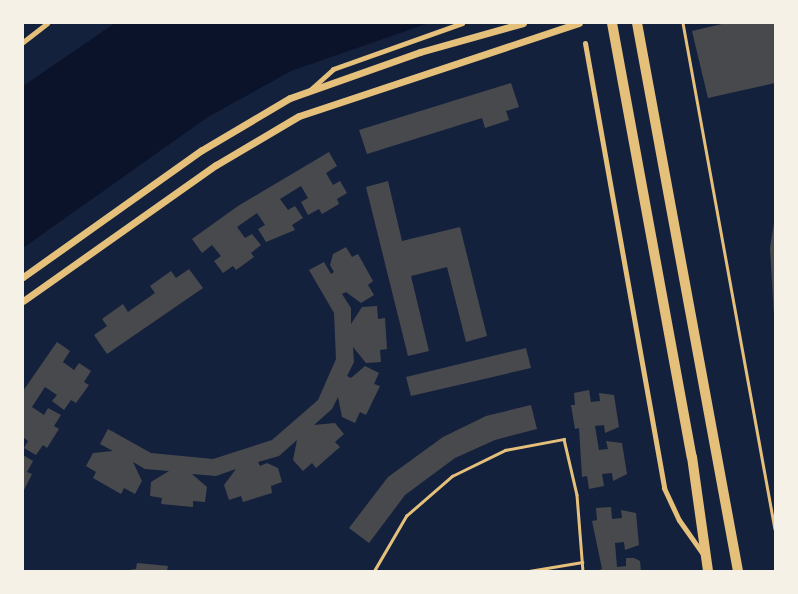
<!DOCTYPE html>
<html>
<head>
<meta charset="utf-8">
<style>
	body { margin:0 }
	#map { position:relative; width:798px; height:594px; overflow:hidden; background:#14213d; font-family:Raleway,sans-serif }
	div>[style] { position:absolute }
	.water>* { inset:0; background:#0b132b }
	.building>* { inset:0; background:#48494c }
	.service>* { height:2.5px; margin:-1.25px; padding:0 1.25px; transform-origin:1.25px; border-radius:1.25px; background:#e5c07b }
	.minor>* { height:5px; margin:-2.5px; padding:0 2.5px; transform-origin:2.5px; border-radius:2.5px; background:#e5c07b }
	.tertiary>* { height:7px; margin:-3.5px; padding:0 3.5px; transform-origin:3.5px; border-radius:3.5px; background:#e5c07b }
	.trunk>* { height:10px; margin:-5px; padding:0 5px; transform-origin:5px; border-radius:5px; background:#e5c07b }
	span { translate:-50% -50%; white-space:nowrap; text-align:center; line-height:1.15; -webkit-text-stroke:5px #f6f1e7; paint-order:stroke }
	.frame { position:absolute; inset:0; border:24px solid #f6f1e7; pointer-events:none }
</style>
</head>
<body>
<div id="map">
	<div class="water">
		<i style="clip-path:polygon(115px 23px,429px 23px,291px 71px,208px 117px,23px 248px,23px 86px)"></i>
	</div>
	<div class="building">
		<i style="clip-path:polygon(726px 23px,775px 23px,775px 83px,708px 98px,692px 31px)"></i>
		<i style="clip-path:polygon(511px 83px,519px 107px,506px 111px,509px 120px,485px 128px,482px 118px,367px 154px,359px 130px)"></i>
		<i style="clip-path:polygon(329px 152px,337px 166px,326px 173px,333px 185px,340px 181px,347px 193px,337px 199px,339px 204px,322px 214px,319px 209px,308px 215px,301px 202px,308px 198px,301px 186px,280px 199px,288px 210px,295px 206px,303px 218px,292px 225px,295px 230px,266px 242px,258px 229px,265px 225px,257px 213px,237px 227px,245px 238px,252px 234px,261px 245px,251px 253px,254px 257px,236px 270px,233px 266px,223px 273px,214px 261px,221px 256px,212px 245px,202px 253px,192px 239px,238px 206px)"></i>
		<i style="clip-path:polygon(388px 181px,402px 241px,460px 227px,487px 336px,466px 342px,447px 267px,411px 276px,429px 351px,408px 356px,366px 187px)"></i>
		<i style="clip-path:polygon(774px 223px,775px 223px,774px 315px,770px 248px)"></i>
		<i style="clip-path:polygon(346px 247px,352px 257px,358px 254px,373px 281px,368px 285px,374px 295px,361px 303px,346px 292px,342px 294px,351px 308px,351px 324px,362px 307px,377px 306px,378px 319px,385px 318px,387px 349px,380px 350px,381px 362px,366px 363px,353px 347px,354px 362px,347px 376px,351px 378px,365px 366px,379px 373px,374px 384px,380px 386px,366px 415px,360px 412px,355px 423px,342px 417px,338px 397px,332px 409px,314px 425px,335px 423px,344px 434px,335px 442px,340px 447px,316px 468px,312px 463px,303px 471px,293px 460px,297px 440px,279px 456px,258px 462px,260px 466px,267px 463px,278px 468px,282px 482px,271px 486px,272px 493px,243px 502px,241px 496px,229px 500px,224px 485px,236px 469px,216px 476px,192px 474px,207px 487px,205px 502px,193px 501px,193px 507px,161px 504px,162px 498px,150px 496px,151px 482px,169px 471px,145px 469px,133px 462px,142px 481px,135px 494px,124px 488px,121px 494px,93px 478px,96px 472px,86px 466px,93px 453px,113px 451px,100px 444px,108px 429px,151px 453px,213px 459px,272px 440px,318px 400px,336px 359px,334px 313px,309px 270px,324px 262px,331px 274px,334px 272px,330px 265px,333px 254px)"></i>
		<i style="clip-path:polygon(189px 269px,203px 288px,107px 354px,94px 335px,107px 326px,102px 319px,123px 304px,128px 312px,155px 293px,150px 286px,171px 271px,176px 278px)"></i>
		<i style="clip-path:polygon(57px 342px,70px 351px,63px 362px,74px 370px,79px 363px,91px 371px,84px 382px,89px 385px,76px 403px,71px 400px,64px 410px,52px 401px,57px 395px,45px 387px,32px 407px,44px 415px,48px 408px,61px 415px,54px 426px,59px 429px,47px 448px,43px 445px,36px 455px,24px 448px,28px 441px,23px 437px,23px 391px)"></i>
		<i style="clip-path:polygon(526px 348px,531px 368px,411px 396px,406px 377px)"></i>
		<i style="clip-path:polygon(589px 390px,591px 402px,600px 401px,599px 393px,614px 395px,619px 427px,605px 433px,604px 425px,595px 426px,599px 450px,608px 449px,606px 441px,622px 443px,627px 474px,613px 481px,612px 473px,602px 474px,604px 486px,589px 489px,587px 476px,582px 477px,579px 428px,575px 429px,571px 405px,575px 405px,574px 393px)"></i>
		<i style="clip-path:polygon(531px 405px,537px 429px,495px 440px,455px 458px,405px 495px,369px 543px,349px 528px,388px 477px,443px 437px,486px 416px)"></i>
		<i style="clip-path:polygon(23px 455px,33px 461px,27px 472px,32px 474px,23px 492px)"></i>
		<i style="clip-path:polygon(611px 507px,612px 519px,622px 518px,621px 510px,636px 513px,639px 545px,625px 550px,624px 542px,615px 543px,617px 567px,626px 566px,626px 558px,634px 558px,640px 561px,641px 571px,595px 571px,602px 569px,592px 521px,597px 520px,596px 508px)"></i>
		<i style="clip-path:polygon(137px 563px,168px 566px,167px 571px,123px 571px,136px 569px)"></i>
	</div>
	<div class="service">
		<i style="left:683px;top:23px;width:514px;rotate:79.7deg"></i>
		<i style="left:374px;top:571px;width:64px;rotate:-59.8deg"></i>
		<i style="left:406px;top:516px;width:61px;rotate:-41deg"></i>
		<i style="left:452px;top:476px;width:59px;rotate:-26.1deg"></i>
		<i style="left:505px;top:450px;width:60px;rotate:-10.6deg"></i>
		<i style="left:564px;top:439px;width:57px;rotate:76.9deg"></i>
		<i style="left:577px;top:495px;width:76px;rotate:85.5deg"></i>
		<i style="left:529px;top:571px;width:54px;rotate:-9.6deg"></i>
	</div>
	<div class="minor">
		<i style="left:23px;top:42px;width:31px;rotate:-38deg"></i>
		<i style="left:585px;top:43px;width:452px;rotate:79.9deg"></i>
		<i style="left:664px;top:488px;width:35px;rotate:65deg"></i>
		<i style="left:679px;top:520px;width:42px;rotate:54.8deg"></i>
		<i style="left:310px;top:90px;width:31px;rotate:-42deg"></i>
		<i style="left:333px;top:69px;width:137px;rotate:-19.6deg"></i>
	</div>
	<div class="tertiary">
		<i style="left:23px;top:277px;width:219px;rotate:-35.4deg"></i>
		<i style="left:202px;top:150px;width:102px;rotate:-30.6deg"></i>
		<i style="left:290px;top:98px;width:138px;rotate:-19.5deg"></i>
		<i style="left:420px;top:52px;width:107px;rotate:-15.7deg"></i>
		<i style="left:23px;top:301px;width:236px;rotate:-35.2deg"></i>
		<i style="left:216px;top:165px;width:96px;rotate:-30.6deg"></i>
		<i style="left:299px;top:116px;width:295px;rotate:-18.4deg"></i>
	</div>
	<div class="trunk">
		<i style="left:612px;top:23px;width:441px;rotate:79.6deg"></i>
		<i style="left:692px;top:457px;width:115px;rotate:82deg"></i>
		<i style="left:637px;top:23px;width:557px;rotate:79.56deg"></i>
	</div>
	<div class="frame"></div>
</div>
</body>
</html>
